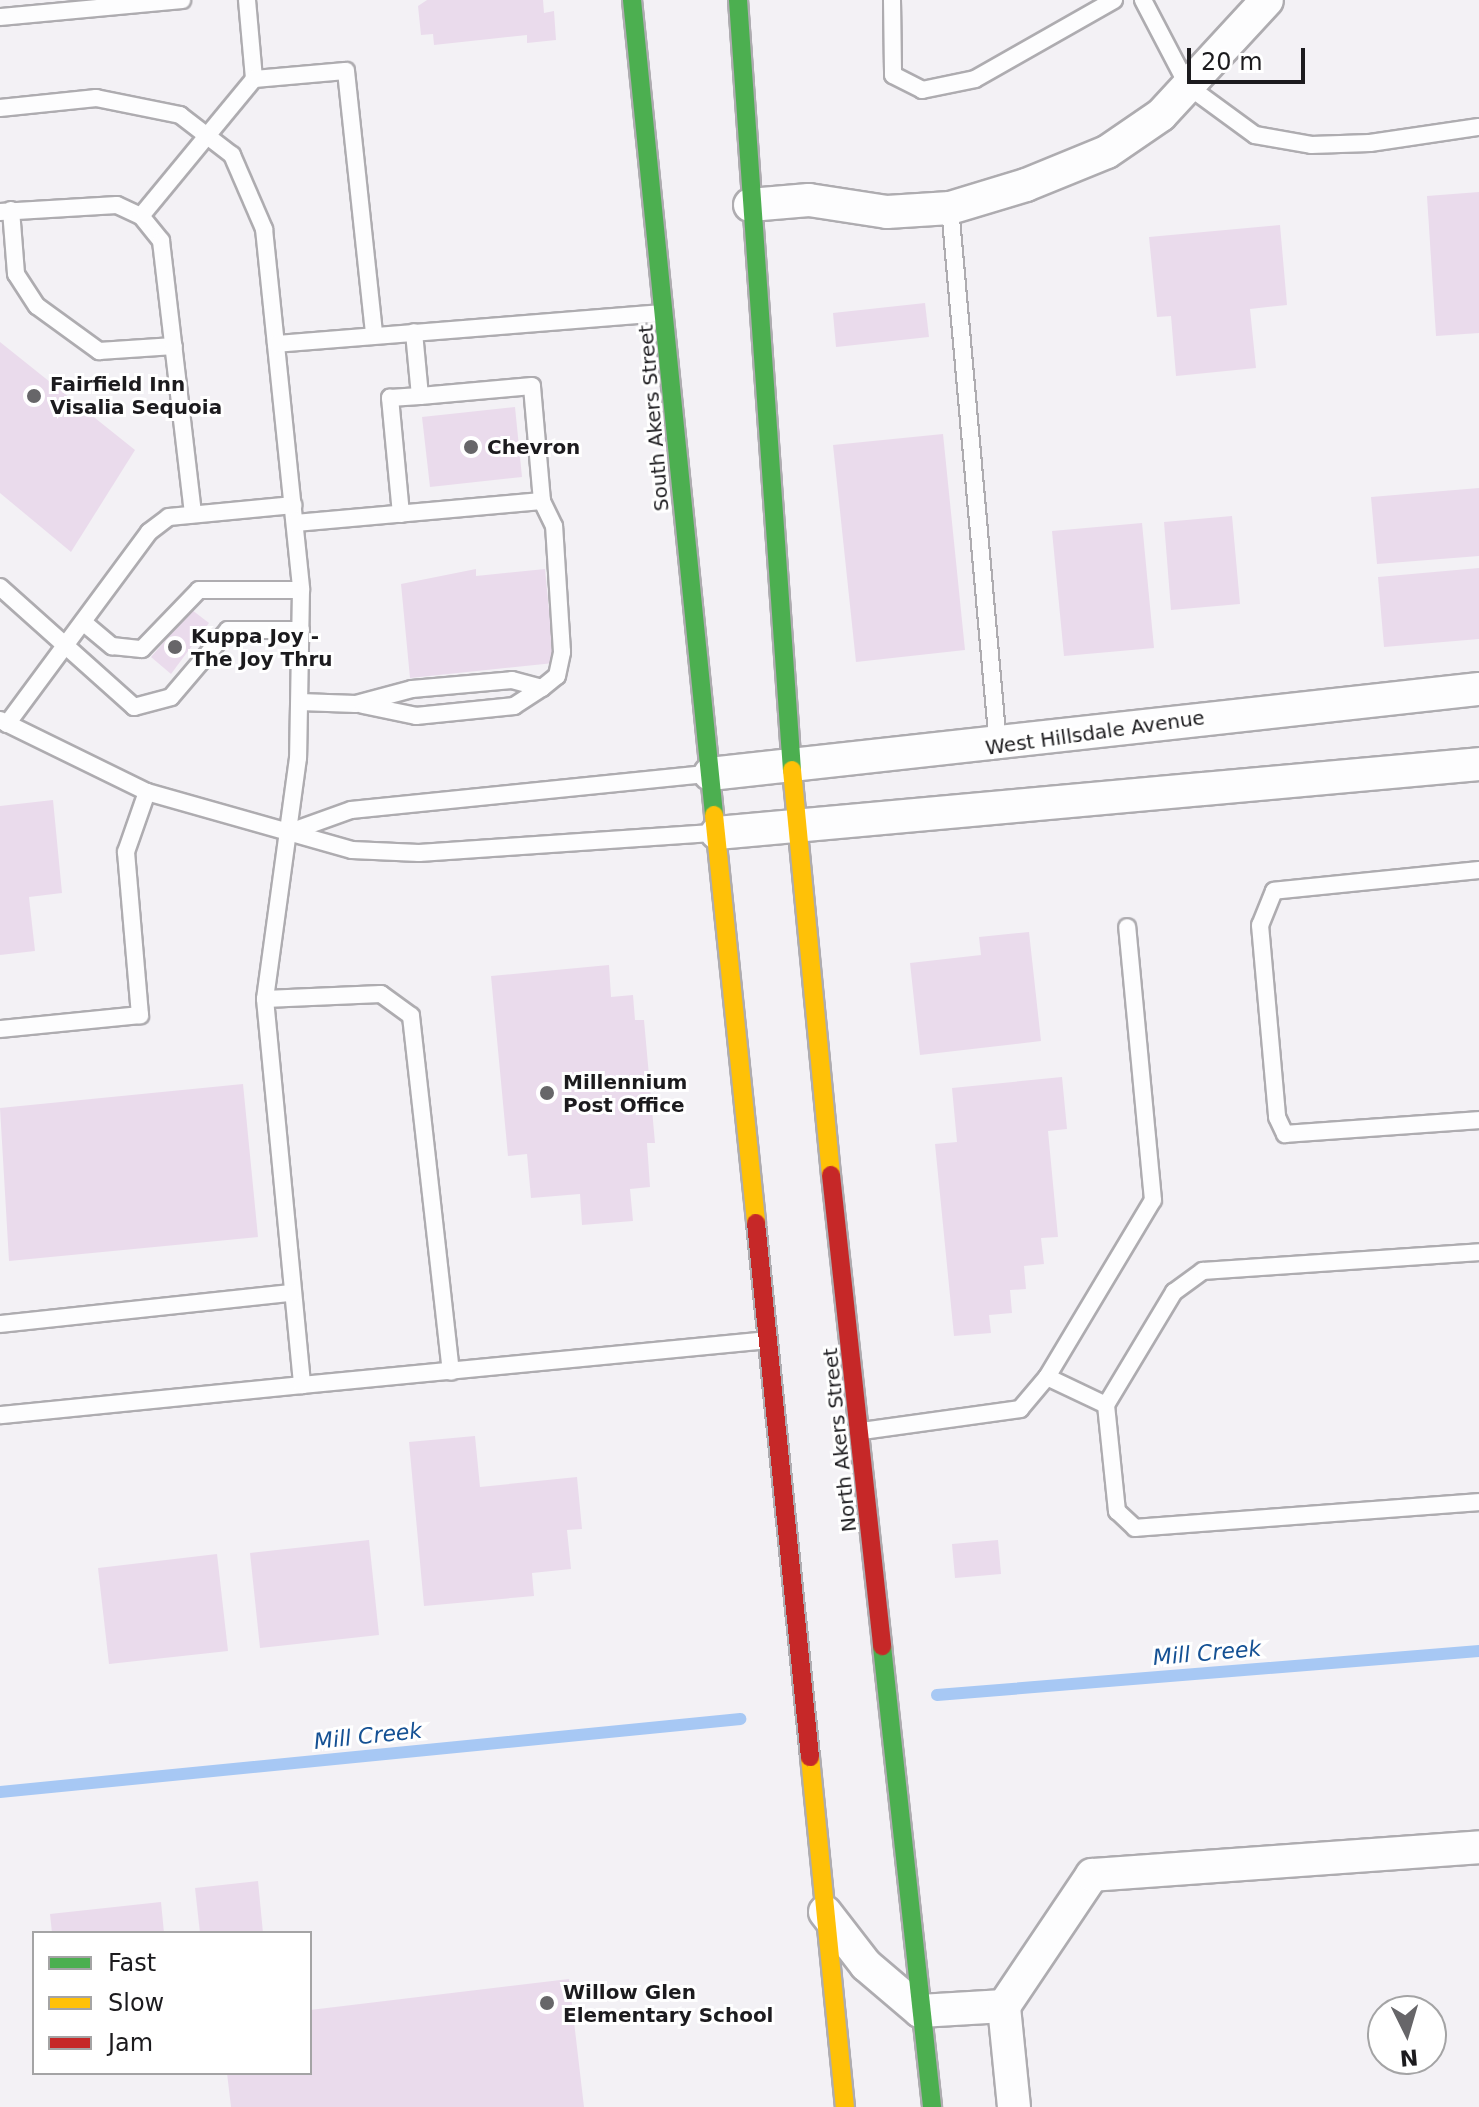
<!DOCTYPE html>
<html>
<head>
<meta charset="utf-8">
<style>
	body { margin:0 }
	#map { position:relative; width:1479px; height:2107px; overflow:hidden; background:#f3f1f5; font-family:"DejaVu Sans",sans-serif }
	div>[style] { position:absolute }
	.stream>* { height:12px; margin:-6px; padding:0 6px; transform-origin:6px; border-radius:6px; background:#a7c8f4 }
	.building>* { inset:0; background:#eadbec }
	.roads { filter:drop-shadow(2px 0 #aeacb0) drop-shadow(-2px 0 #aeacb0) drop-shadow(0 2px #aeacb0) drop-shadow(0 -2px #aeacb0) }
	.lane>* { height:16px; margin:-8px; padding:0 8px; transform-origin:8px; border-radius:8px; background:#fdfdfe }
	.street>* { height:32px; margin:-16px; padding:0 16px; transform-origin:16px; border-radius:16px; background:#fdfdfe }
	.fast>* { height:18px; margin:-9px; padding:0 9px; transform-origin:9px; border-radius:9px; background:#4caf50 }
	.slow>* { height:18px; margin:-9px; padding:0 9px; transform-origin:9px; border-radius:9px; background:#ffc107 }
	.jam>* { height:18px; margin:-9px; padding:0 9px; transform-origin:9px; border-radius:9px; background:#c62828 }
	.dots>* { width:22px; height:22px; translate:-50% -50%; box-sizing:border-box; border:4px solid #fff; border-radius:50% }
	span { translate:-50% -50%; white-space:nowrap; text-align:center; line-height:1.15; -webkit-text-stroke:6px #fff; paint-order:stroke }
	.poi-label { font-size:20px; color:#1c1b1e; font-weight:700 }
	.left { translate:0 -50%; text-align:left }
	.street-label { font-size:20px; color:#1c1b1e }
	.water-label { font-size:22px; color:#155194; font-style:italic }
	.legend { position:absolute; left:32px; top:1931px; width:280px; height:144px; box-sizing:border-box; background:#fff; border:2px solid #a4a4a5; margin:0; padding:10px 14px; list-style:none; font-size:24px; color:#1c1b1e }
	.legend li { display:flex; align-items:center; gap:16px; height:40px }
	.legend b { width:40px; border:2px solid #a4a4a5 }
	.north { position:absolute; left:1367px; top:1995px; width:80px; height:80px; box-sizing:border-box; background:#fff; border:2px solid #a4a4a5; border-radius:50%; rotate:175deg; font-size:22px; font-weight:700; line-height:32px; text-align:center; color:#1c1b1e }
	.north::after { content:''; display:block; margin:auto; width:28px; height:36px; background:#676669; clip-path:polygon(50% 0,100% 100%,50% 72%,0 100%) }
	.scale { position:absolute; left:1187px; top:48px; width:118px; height:36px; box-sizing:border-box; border:4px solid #1c1b1e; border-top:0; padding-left:10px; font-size:24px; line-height:28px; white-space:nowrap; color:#1c1b1e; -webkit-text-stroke:6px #fff; paint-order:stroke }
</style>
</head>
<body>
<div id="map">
	<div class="stream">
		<i style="left:937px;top:1695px;width:544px;rotate:-4.64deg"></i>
		<i style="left:0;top:1792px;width:744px;rotate:-5.63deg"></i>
	</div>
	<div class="building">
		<i style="clip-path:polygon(427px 0,543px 0,544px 13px,554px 11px,556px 40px,527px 43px,527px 35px,434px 45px,433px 34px,421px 35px,418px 6px)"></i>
		<i style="clip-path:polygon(1479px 192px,1479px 333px,1436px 336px,1427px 196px)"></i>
		<i style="clip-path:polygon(1280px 225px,1287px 305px,1250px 309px,1256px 368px,1176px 376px,1171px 316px,1157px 317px,1149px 237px)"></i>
		<i style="clip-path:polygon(925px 303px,929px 337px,836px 347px,833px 313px)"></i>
		<i style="clip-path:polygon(0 342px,135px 450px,71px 552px,0 493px)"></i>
		<i style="clip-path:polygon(515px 407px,522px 477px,430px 487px,422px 417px)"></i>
		<i style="clip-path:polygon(943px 434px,965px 650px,856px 662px,833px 445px)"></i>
		<i style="clip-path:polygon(1479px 488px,1479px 556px,1377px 564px,1371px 497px)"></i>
		<i style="clip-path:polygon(1232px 516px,1240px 604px,1171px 610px,1164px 522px)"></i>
		<i style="clip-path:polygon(1142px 523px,1154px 648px,1064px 656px,1052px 531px)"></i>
		<i style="clip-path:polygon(1479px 568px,1479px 639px,1384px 647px,1378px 577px)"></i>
		<i style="clip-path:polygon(476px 569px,476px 576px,545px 569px,554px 663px,410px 678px,401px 584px)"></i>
		<i style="clip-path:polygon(192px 610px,209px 623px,171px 674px,151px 657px)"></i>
		<i style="clip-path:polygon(53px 800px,62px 893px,29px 897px,35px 951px,0 955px,0 806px)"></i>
		<i style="clip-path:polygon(1029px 932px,1041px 1041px,920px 1055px,910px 963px,981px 955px,979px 937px)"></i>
		<i style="clip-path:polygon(609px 965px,611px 997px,633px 995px,635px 1020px,644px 1020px,655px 1143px,647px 1143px,650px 1187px,630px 1189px,633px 1221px,582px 1225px,580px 1194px,531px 1198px,527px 1154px,508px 1156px,491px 976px)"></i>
		<i style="clip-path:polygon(1062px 1077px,1067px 1129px,1048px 1131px,1058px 1237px,1041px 1238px,1044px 1264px,1024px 1266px,1026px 1289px,1010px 1290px,1012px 1313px,989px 1315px,991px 1333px,954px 1336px,935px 1144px,957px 1142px,952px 1088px)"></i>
		<i style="clip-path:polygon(243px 1084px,258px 1237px,9px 1261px,0 1108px)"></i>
		<i style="clip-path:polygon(475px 1436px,480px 1487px,577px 1477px,582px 1529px,567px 1530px,571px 1569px,532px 1573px,534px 1596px,424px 1606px,409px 1442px)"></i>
		<i style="clip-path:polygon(369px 1540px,379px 1635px,260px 1648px,250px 1553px)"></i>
		<i style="clip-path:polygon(998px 1540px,1001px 1574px,955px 1578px,952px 1544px)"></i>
		<i style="clip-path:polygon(217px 1554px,228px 1651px,109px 1664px,98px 1568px)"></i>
		<i style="clip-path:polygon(258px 1881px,263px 1933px,200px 1933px,195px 1888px)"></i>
		<i style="clip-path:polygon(161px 1902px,164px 1933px,52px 1933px,50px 1914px)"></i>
		<i style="clip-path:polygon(569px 1979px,584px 2107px,231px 2107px,227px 2073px,310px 2073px,310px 2010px)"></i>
	</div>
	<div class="roads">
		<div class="lane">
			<i style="left:247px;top:0;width:79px;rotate:84.9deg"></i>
			<i style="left:892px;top:0;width:75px;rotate:89.2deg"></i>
			<i style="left:893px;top:75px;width:33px;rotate:27deg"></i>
			<i style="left:922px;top:90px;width:54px;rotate:-11.7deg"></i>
			<i style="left:975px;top:79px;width:160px;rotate:-29.6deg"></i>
			<i style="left:1143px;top:0;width:97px;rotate:62.4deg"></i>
			<i style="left:1188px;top:86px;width:83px;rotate:36.2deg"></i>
			<i style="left:1255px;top:135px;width:57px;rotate:10.1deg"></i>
			<i style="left:1311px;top:145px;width:59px;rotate:-1.9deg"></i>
			<i style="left:1370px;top:143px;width:110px;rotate:-8.4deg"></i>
			<i style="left:0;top:17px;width:183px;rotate:-5.3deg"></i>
			<i style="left:0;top:108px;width:97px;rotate:-5.9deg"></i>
			<i style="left:96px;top:98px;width:86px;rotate:11.4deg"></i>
			<i style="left:180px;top:115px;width:66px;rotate:37.6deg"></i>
			<i style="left:232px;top:155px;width:81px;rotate:66.6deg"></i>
			<i style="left:264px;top:229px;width:363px;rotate:84.1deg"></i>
			<i style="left:301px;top:590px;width:168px;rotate:91deg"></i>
			<i style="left:298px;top:758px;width:243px;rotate:97.8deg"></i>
			<i style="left:265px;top:999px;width:388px;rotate:84.5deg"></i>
			<i style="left:302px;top:1385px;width:303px;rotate:174.3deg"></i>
			<i style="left:950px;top:208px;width:539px;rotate:84.89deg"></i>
			<i style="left:11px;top:210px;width:64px;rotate:85.5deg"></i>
			<i style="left:16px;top:274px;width:38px;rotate:57deg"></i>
			<i style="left:37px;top:306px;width:77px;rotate:36deg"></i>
			<i style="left:99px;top:351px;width:75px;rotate:-3.8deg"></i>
			<i style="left:0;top:212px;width:117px;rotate:-3.4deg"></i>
			<i style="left:117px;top:205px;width:26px;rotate:25deg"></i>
			<i style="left:141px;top:216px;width:32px;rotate:51deg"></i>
			<i style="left:161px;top:241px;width:275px;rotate:83.3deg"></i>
			<i style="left:141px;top:216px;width:178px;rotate:-50.5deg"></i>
			<i style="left:254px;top:79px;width:92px;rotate:-5deg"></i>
			<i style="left:346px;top:71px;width:265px;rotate:83.9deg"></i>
			<i style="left:276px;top:344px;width:386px;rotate:-4.6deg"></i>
			<i style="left:401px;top:514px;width:117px;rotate:-95.4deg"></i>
			<i style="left:390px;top:398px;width:30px;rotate:-4deg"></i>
			<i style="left:295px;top:523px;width:248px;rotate:-5.1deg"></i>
			<i style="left:542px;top:501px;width:115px;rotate:-95deg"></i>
			<i style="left:532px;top:386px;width:112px;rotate:174.9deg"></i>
			<i style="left:420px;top:396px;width:64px;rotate:-95.4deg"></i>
			<i style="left:0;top:587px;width:180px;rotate:41.8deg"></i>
			<i style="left:134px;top:707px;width:38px;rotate:-15deg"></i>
			<i style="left:171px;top:697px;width:88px;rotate:-49.6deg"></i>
			<i style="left:228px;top:630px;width:73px"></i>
			<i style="left:83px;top:622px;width:38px;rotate:40deg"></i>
			<i style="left:112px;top:646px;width:30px;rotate:6deg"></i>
			<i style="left:142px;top:649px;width:82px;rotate:-46deg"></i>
			<i style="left:199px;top:590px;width:102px"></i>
			<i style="left:300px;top:702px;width:56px;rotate:2deg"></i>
			<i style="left:356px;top:704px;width:58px;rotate:-15deg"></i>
			<i style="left:412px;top:689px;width:100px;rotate:-5.1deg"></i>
			<i style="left:512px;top:680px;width:31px;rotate:15deg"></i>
			<i style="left:542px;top:688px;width:19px;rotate:-39deg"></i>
			<i style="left:557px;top:676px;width:25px;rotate:-78deg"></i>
			<i style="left:562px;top:652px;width:126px;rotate:-93.6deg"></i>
			<i style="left:554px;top:526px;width:28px;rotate:-116deg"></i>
			<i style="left:363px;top:705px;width:54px;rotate:11.7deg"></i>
			<i style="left:416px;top:716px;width:99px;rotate:-5.8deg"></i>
			<i style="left:514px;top:706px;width:33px;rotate:-33deg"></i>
			<i style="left:0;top:720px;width:164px;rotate:26.1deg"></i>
			<i style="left:147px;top:792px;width:64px;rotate:109.3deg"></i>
			<i style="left:126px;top:852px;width:164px;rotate:85.1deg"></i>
			<i style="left:140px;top:1015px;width:141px;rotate:174.3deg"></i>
			<i style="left:7px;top:724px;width:239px;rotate:-53.5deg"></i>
			<i style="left:149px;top:532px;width:25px;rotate:-37deg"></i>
			<i style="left:169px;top:517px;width:125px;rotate:-5.5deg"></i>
			<i style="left:147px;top:792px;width:213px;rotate:15.8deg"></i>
			<i style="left:352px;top:850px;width:67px;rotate:2.6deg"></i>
			<i style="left:419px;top:853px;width:297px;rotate:-3.9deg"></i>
			<i style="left:287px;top:833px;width:68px;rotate:-19.8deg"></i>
			<i style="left:351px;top:810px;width:359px;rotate:-5.8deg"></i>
			<i style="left:1479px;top:870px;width:206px;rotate:174.2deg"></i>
			<i style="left:1274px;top:891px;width:37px;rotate:112deg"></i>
			<i style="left:1260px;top:925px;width:193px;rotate:84.9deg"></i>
			<i style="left:1277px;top:1117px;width:19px;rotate:65deg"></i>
			<i style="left:1285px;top:1134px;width:195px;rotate:-4.1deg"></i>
			<i style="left:265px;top:999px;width:116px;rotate:-2.5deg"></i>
			<i style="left:381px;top:994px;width:37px;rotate:36deg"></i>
			<i style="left:411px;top:1016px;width:358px;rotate:83.6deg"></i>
			<i style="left:0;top:1324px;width:294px;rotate:-6.1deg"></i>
			<i style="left:1047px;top:1377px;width:206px;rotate:-59.1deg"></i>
			<i style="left:1153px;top:1200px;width:274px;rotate:-95.4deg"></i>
			<i style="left:302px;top:1385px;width:466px;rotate:-5.5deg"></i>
			<i style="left:1106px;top:1405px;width:132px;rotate:-59deg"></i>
			<i style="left:1174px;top:1292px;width:36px;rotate:-36deg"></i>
			<i style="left:1203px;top:1271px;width:277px;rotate:-3.9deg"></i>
			<i style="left:862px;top:1431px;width:160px;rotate:-7.9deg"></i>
			<i style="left:1020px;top:1409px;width:42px;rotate:-49.8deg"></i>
			<i style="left:1047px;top:1377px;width:65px;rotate:25.4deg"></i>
			<i style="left:1106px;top:1405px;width:107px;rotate:84.1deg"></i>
			<i style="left:1117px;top:1511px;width:25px;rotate:43deg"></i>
			<i style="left:1135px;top:1528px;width:345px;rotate:-4.3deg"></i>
		</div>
		<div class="street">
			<i style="left:750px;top:205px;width:59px;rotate:-4.8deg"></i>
			<i style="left:809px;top:200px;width:79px;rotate:8.7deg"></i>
			<i style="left:887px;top:212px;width:63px;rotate:-3.6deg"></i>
			<i style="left:950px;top:208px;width:79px;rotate:-16.8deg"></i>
			<i style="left:1026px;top:185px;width:87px;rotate:-22.2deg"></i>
			<i style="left:1107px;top:152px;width:65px;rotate:-34.4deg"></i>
			<i style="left:1161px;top:115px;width:156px;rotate:-47.3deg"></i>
			<i style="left:710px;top:774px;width:774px;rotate:-6.31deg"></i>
			<i style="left:717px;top:833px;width:765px;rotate:-5.17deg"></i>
			<i style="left:825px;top:1912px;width:67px;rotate:52.3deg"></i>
			<i style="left:866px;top:1965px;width:71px;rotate:40.4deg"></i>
			<i style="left:920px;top:2011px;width:84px;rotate:-3.4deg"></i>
			<i style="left:1014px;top:2107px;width:101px;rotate:-95.7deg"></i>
			<i style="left:1004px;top:2006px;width:158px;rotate:-56.1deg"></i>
			<i style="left:1092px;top:1875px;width:388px;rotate:-4.1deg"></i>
		</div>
		<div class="fast">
			<i style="left:632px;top:0;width:819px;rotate:84.25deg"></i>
			<i style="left:738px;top:0;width:772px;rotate:85.99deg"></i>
			<i style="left:882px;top:1646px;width:464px;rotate:83.8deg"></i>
		</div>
		<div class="slow">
			<i style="left:792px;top:770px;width:407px;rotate:84.5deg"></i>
			<i style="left:714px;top:815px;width:410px;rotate:84.1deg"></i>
			<i style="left:810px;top:1757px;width:352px;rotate:84.3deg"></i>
		</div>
		<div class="jam">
			<i style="left:831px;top:1175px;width:474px;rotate:83.8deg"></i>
			<i style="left:756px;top:1223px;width:537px;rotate:84.23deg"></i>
		</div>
	</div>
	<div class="dots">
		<i style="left:34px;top:396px;background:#676669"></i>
		<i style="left:471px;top:447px;background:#676669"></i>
		<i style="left:175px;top:647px;background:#676669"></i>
		<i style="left:547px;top:1093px;background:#676669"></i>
		<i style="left:547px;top:2003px;background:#676669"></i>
	</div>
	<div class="poi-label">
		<span class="left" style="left:50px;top:396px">Fairfield Inn<br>Visalia Sequoia</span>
		<span class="left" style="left:487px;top:447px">Chevron</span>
		<span class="left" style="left:191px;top:648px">Kuppa Joy -<br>The Joy Thru</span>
		<span class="left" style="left:563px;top:1094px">Millennium<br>Post Office</span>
		<span class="left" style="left:563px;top:2004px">Willow Glen<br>Elementary School</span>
	</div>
	<div class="street-label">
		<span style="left:654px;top:418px;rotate:-95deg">South Akers Street</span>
		<span style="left:1095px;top:733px;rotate:-8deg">West Hillsdale Avenue</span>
		<span style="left:840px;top:1440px;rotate:-96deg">North Akers Street</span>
	</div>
	<div class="water-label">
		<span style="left:1207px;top:1653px;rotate:-5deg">Mill Creek</span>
		<span style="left:368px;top:1736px;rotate:-6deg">Mill Creek</span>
	</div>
	<ul class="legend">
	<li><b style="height:10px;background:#4caf50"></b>Fast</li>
	<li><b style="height:10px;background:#ffc107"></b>Slow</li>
	<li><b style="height:10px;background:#c62828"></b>Jam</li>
	</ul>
	<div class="north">N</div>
	<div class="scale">20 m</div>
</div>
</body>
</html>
